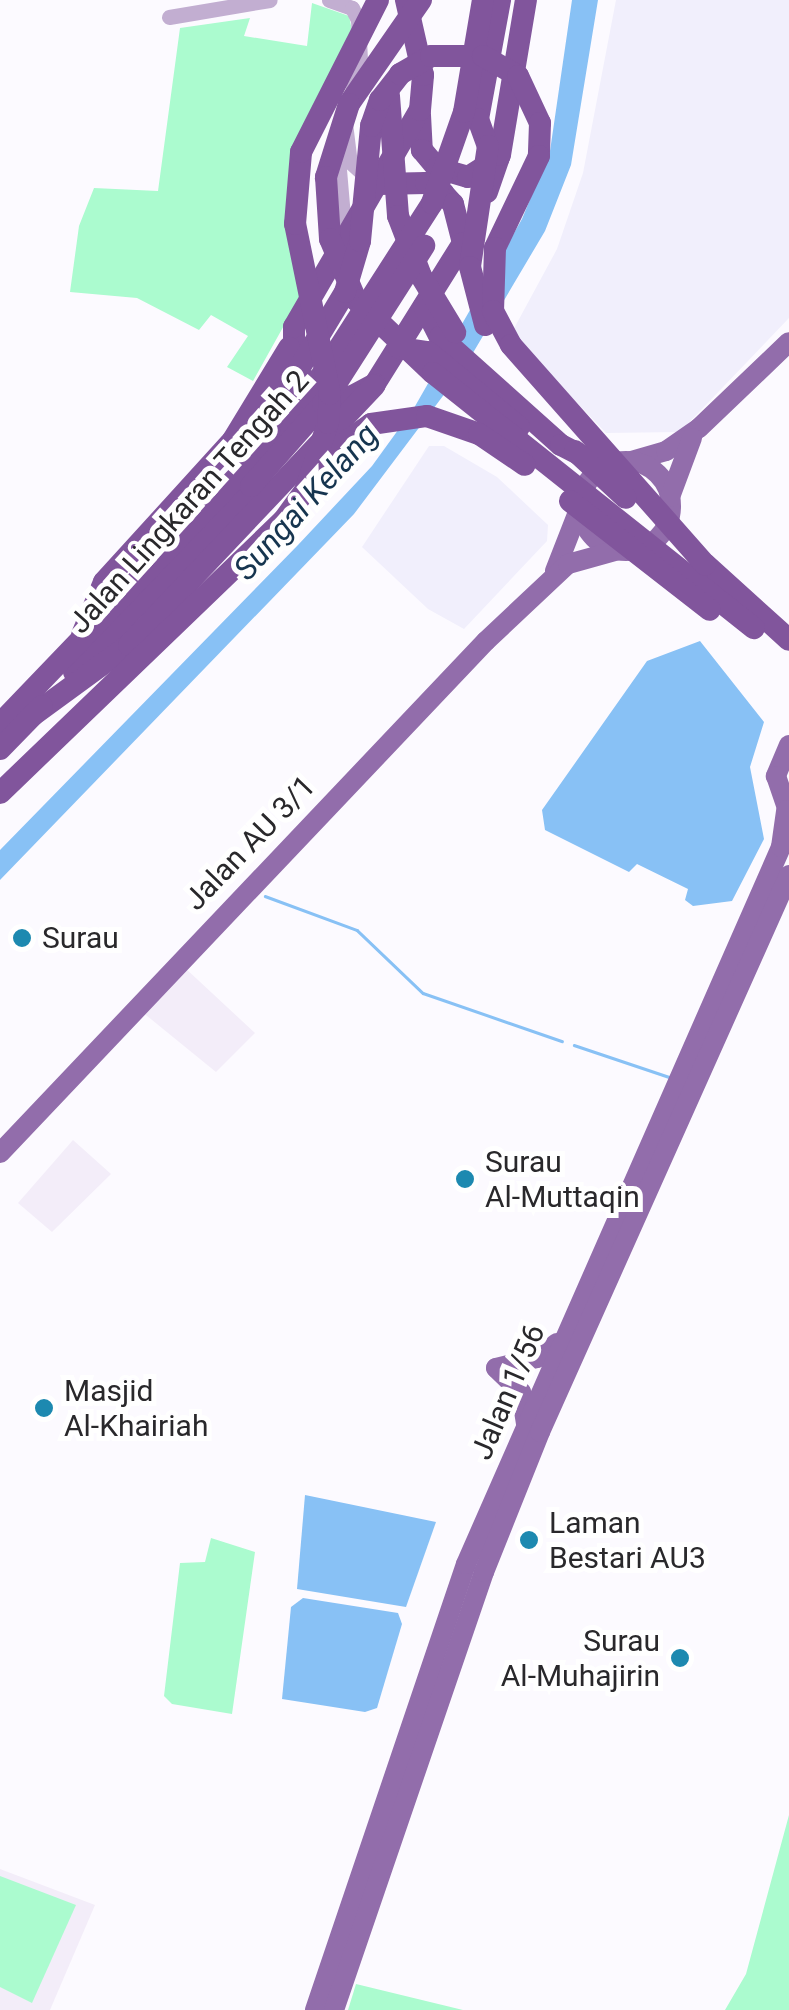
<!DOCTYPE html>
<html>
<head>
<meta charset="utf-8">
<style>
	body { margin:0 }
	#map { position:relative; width:789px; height:2010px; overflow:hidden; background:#fcfaff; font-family:Roboto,sans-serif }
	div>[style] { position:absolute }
	.built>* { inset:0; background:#f3edf9 }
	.industrial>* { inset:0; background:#f1effc }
	.green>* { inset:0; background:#abfbcf }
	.water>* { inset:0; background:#88c1f5 }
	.stream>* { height:2.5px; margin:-1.25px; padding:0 1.25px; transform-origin:1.25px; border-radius:1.25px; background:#88c1f5 }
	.minor>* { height:15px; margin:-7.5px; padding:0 7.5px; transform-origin:7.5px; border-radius:7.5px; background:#c2aed1 }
	.major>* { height:20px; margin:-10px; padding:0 10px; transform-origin:10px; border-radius:10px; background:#926dab }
	.major>.ring { margin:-10px; padding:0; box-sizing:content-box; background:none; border:20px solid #926dab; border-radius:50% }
	.highway>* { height:22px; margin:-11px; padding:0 11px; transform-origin:11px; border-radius:11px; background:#81559c }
	.highway-bridge>* { height:22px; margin:-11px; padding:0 11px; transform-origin:11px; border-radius:11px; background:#81559c }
	.dots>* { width:28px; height:28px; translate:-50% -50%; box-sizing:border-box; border:5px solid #fff; border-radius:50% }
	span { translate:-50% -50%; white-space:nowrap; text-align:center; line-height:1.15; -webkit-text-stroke:10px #fff; paint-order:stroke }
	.street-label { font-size:30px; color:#29282b }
	.poi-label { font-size:30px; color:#29282b }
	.left { translate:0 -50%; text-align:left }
	.right { translate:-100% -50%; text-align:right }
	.water-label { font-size:32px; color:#16354f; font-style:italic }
</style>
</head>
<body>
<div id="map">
	<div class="built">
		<i style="clip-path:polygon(184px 967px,255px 1033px,216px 1072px,141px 1011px)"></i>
		<i style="clip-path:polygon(73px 1140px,111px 1174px,52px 1232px,18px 1203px)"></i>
		<i style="clip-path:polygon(0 1869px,95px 1905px,50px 2010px,0 2010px)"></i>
	</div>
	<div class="industrial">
		<i style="clip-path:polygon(616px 0,789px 0,789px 318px,680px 432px,606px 433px,511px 334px,557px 249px,583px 173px)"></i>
		<i style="clip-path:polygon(429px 446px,444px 446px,497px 477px,548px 525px,547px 541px,464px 629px,428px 609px,362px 547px)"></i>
	</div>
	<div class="green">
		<i style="clip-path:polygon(312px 3px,349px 16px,353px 35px,294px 164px,301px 295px,253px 381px,227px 367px,248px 336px,211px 315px,199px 330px,137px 298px,70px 292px,79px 226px,94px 188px,158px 191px,180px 28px,250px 18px,244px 36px,307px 46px)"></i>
		<i style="clip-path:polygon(211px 1538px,255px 1552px,232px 1714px,172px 1704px,164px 1696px,180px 1563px,205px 1562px)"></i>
		<i style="clip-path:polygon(789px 1815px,789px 2010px,725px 2010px,746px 1974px)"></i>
		<i style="clip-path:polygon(0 1876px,76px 1905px,32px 2003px,0 1987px)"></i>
		<i style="clip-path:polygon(356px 1984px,463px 2010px,348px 2010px)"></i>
	</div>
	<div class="water">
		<i style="clip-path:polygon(572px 0,598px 0,571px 165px,545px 231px,464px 368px,354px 514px,0 880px,0 850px,298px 545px,372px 466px,414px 408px,522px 219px,550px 151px)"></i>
		<i style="clip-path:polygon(700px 641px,764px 722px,750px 767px,764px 839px,732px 901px,693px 906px,685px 900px,688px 889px,637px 864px,629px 872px,545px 830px,542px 810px,647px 661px)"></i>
		<i style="clip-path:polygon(305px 1495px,436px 1522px,406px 1607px,297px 1589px)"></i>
		<i style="clip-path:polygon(303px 1598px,398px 1613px,402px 1624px,377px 1708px,365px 1712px,282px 1699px,291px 1607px)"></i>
	</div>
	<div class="stream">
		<i style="left:265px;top:896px;width:98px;rotate:20.3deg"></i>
		<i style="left:357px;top:930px;width:91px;rotate:43.7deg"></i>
		<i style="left:423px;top:993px;width:147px;rotate:19.1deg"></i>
		<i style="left:574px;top:1045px;width:100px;rotate:18.6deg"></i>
	</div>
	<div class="minor">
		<i style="left:329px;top:0;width:24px;rotate:19deg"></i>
		<i style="left:352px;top:8px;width:13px;rotate:63deg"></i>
		<i style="left:358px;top:20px;width:40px;rotate:87.1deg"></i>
		<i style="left:360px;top:60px;width:33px;rotate:104deg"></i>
		<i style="left:169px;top:17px;width:102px;rotate:-9.6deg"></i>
		<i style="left:345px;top:123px;width:39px;rotate:83deg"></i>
		<i style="left:350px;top:162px;width:27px;rotate:42deg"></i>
		<i style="left:338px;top:158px;width:82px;rotate:85.1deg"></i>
	</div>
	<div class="major">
		<i style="left:631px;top:461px;width:36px;rotate:-16deg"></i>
		<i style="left:666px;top:451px;width:40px;rotate:-34.9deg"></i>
		<i style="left:699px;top:428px;width:124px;rotate:-43.7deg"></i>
		<i class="ring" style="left:581px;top:461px;width:70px;height:70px"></i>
		<i style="left:670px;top:497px;width:63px;rotate:-69.6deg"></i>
		<i style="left:555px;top:571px;width:69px;rotate:-68.7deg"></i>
		<i style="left:789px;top:745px;width:34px;rotate:113deg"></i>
		<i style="left:776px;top:776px;width:39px;rotate:71deg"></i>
		<i style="left:0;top:1153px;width:706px;rotate:-46.49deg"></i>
		<i style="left:486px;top:641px;width:112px;rotate:-43.2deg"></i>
		<i style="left:568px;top:564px;width:52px;rotate:-15.6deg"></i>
		<i style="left:496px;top:1368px;width:42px;rotate:-13.7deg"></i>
		<i style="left:537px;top:1358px;width:25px;rotate:-37deg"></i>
		<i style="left:496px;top:1368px;width:35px;rotate:44deg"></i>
		<i style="left:521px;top:1392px;width:33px;rotate:81deg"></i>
		<i style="left:315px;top:2010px;width:471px;rotate:-71.3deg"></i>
		<i style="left:466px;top:1564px;width:783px;rotate:-66.28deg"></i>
		<i style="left:781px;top:847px;width:37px;rotate:-82deg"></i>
		<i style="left:334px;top:2010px;width:463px;rotate:-71.1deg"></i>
		<i style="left:484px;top:1572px;width:151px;rotate:-68.2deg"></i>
		<i style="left:540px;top:1432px;width:610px;rotate:-65.91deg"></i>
	</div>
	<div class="highway">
		<i style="left:420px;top:115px;width:35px;rotate:87deg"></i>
		<i style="left:422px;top:150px;width:23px;rotate:50deg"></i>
		<i style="left:437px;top:168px;width:32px;rotate:16deg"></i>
		<i style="left:468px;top:177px;width:36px;rotate:-32deg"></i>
		<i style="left:478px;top:119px;width:121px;rotate:-79.5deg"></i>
		<i style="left:379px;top:184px;width:47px;rotate:-1.2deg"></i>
		<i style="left:426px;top:183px;width:20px;rotate:30deg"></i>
		<i style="left:443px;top:193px;width:15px;rotate:48deg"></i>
		<i style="left:453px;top:204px;width:40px;rotate:75.6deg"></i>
		<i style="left:463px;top:243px;width:166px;rotate:122deg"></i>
		<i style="left:375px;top:384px;width:27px;rotate:152deg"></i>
		<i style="left:351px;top:397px;width:33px;rotate:-175deg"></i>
		<i style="left:318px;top:394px;width:36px;rotate:-132deg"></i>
		<i style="left:294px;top:367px;width:40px;rotate:-90deg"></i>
		<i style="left:294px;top:327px;width:251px;rotate:-59.9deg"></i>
		<i style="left:420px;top:110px;width:35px;rotate:-85deg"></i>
		<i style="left:423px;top:75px;width:77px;rotate:-102.8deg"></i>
		<i style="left:487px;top:192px;width:39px;rotate:-71deg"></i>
		<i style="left:500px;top:155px;width:157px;rotate:-80.5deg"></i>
		<i style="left:424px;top:306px;width:35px;rotate:63deg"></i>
		<i style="left:440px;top:337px;width:162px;rotate:41.8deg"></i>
		<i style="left:561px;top:445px;width:34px;rotate:27deg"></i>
		<i style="left:399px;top:348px;width:29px;rotate:8deg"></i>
		<i style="left:428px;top:352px;width:118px;rotate:39.5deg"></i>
		<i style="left:705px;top:564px;width:113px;rotate:42.1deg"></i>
		<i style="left:82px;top:635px;width:57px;rotate:-67.5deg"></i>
		<i style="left:104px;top:582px;width:192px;rotate:-47.7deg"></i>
		<i style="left:233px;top:440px;width:108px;rotate:-58.7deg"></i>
		<i style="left:74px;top:672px;width:257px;rotate:-46.4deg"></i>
		<i style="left:33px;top:715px;width:119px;rotate:-36.1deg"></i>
		<i style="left:129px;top:645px;width:357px;rotate:-46.6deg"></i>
		<i style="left:0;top:724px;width:383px;rotate:-46.2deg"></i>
		<i style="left:0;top:749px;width:60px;rotate:-45.7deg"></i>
	</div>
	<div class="highway-bridge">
		<i style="left:421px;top:0;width:126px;rotate:124.7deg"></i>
		<i style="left:349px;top:104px;width:77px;rotate:107.5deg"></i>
		<i style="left:326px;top:177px;width:62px;rotate:86.3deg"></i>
		<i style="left:330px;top:239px;width:66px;rotate:66.9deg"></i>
		<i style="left:356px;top:300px;width:106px;rotate:43.5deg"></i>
		<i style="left:433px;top:373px;width:410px;rotate:38.5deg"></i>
		<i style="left:389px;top:96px;width:120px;rotate:85.7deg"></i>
		<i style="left:398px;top:216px;width:64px;rotate:69deg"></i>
		<i style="left:421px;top:276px;width:66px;rotate:58.7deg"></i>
		<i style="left:478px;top:119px;width:29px;rotate:70deg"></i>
		<i style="left:488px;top:146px;width:122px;rotate:98.5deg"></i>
		<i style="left:470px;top:267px;width:60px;rotate:75.5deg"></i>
		<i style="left:267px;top:445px;width:62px;rotate:-49.6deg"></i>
		<i style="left:307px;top:398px;width:232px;rotate:-57.3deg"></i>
		<i style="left:432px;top:203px;width:96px;rotate:-70.6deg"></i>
		<i style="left:464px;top:112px;width:114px;rotate:-80.4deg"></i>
		<i style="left:265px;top:448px;width:37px;rotate:-77deg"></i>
		<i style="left:273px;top:412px;width:140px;rotate:-59deg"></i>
		<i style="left:345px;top:292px;width:53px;rotate:-73.6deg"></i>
		<i style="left:360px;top:241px;width:116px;rotate:-84.5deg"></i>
		<i style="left:371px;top:126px;width:28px;rotate:-71deg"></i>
		<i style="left:380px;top:100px;width:33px;rotate:-52deg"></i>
		<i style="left:400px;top:74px;width:36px;rotate:-30deg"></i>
		<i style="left:431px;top:56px;width:52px"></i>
		<i style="left:483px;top:56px;width:40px;rotate:29.7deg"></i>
		<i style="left:518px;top:76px;width:52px;rotate:64.9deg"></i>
		<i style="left:540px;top:123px;width:33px;rotate:92deg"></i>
		<i style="left:539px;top:156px;width:102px;rotate:115.6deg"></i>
		<i style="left:495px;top:248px;width:63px;rotate:91.8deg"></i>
		<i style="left:493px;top:311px;width:38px;rotate:62deg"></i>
		<i style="left:511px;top:345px;width:293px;rotate:48.5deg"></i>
		<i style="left:575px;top:451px;width:69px;rotate:42.7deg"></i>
		<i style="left:323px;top:458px;width:59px;rotate:-35.3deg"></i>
		<i style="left:371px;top:424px;width:57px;rotate:-8.1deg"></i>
		<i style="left:427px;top:416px;width:55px;rotate:19.1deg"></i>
		<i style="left:479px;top:434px;width:55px;rotate:34deg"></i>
		<i style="left:251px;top:486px;width:109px;rotate:-48.7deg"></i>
		<i style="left:323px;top:404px;width:188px;rotate:-57.4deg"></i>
		<i style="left:570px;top:501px;width:177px;rotate:37.9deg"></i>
		<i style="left:0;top:793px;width:393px;rotate:-43.9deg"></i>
		<i style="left:283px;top:521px;width:37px;rotate:-54deg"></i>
		<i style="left:305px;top:491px;width:72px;rotate:-71.3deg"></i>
		<i style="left:328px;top:423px;width:29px;rotate:-86deg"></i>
		<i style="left:330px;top:394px;width:174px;rotate:-101.6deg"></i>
		<i style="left:295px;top:224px;width:72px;rotate:-85.2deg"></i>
		<i style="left:301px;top:152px;width:170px;rotate:-63.1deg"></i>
	</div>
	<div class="dots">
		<i style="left:22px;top:938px;background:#1d89b0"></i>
		<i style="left:465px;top:1179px;background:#1d89b0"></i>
		<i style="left:44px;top:1408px;background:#1d89b0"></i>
		<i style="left:529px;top:1540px;background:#1d89b0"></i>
		<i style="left:680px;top:1658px;background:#1d89b0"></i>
	</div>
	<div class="street-label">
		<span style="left:189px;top:502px;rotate:-48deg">Jalan Lingkaran Tengah 2</span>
		<span style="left:250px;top:843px;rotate:-46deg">Jalan AU 3/1</span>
		<span style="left:508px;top:1392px;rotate:-67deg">Jalan 1/56</span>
	</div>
	<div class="poi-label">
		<span class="left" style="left:42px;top:938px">Surau</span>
		<span class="left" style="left:485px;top:1179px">Surau<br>Al-Muttaqin</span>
		<span class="left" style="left:64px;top:1408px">Masjid<br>Al-Khairiah</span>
		<span class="left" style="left:549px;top:1540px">Laman<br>Bestari AU3</span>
		<span class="right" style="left:660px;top:1658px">Surau<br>Al-Muhajirin</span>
	</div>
	<div class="water-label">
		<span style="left:306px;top:502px;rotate:-48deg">Sungai Kelang</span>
	</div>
</div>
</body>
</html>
